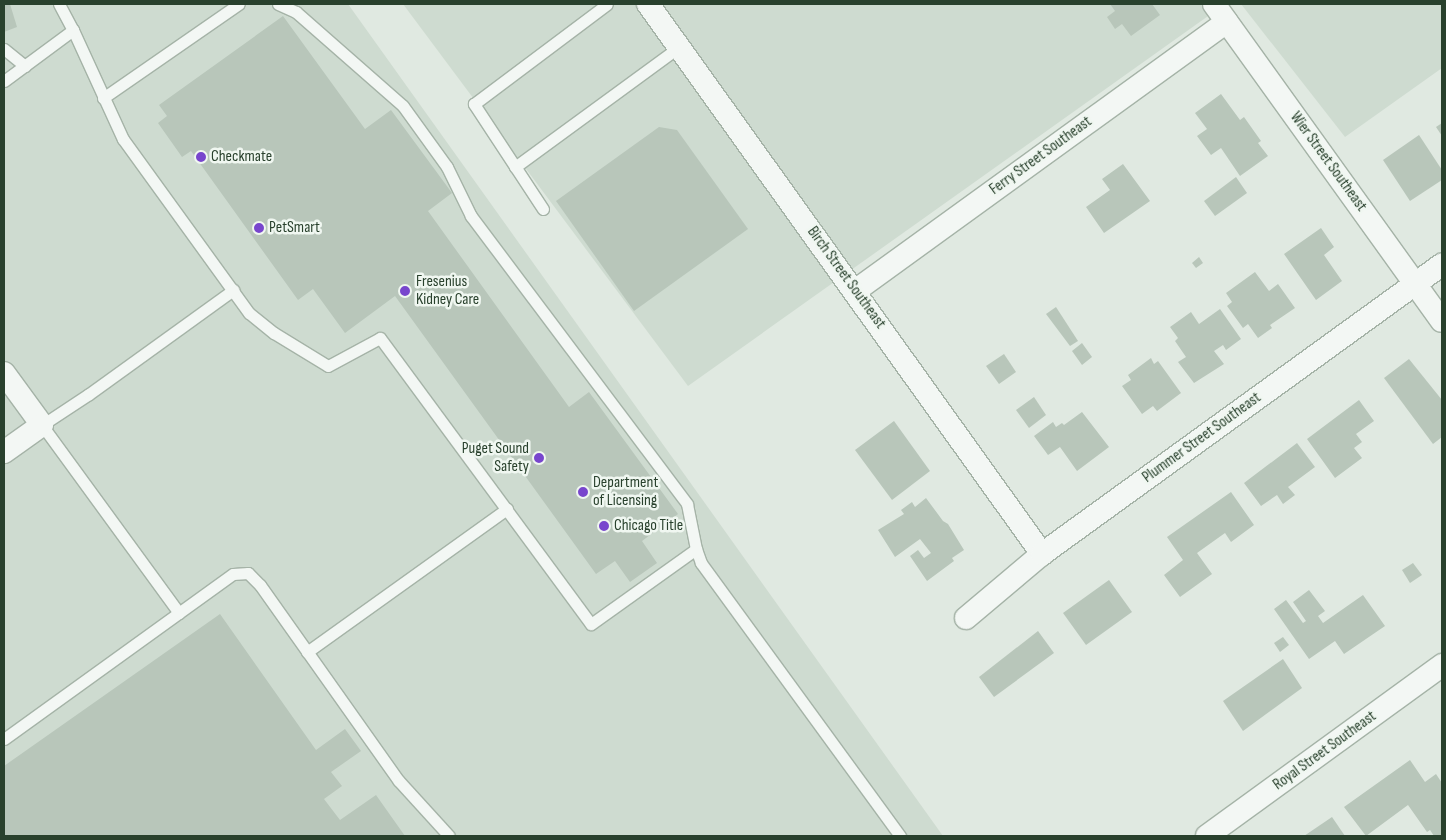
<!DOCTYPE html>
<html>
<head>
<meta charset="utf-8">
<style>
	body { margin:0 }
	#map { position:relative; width:1446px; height:840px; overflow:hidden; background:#e0e9e1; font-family:"Sofia Sans Condensed",sans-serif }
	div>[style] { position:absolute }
	.built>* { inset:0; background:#cedbd0 }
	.building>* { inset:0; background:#b8c6ba }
	.roads { filter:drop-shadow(1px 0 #a5b3a7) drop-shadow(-1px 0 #a5b3a7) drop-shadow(0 1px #a5b3a7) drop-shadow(0 -1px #a5b3a7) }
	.service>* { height:11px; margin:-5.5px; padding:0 5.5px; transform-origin:5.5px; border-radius:5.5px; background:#f3f7f4 }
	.minor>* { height:22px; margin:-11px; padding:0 11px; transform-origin:11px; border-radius:11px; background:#f3f7f4 }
	.dots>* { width:14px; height:14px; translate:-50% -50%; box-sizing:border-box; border:2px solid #f0f7f1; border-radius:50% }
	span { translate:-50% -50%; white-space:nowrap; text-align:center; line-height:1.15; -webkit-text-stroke:5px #f0f7f1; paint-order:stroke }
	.street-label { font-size:16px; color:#29412d }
	.poi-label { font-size:16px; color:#29412d }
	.left { translate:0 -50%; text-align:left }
	.right { translate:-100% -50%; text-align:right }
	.frame { position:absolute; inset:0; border:5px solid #29412d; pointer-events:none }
</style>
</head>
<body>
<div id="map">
	<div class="built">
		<i style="clip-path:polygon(4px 4px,348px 4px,943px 836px,4px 836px)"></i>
		<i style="clip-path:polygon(403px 4px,1225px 4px,688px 386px)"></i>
		<i style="clip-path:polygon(1241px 4px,1442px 4px,1442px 68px,1345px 137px)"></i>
	</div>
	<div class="building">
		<i style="clip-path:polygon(4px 4px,10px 4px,17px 27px,4px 32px)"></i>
		<i style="clip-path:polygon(1110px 4px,1152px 4px,1160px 15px,1131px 36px,1122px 24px,1115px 29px,1107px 17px,1115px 11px)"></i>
		<i style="clip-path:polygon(283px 16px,365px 129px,391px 110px,452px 193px,428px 211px,569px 407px,589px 392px,678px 514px,642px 541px,657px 563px,630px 582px,615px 561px,596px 574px,395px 296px,345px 333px,313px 289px,298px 300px,191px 151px,182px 157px,158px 123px,167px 116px,159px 105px)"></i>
		<i style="clip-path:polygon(1221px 94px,1240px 120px,1244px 117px,1261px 141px,1258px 143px,1268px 156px,1240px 176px,1221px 148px,1211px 155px,1197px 136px,1207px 129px,1195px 113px)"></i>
		<i style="clip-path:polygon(1442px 123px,1442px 136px,1436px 127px)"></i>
		<i style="clip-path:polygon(659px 127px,677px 130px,748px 229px,634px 311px,556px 201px)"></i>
		<i style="clip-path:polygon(1419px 135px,1442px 170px,1442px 180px,1410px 201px,1383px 160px)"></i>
		<i style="clip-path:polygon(1123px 164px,1150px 201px,1104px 233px,1086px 207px,1110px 190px,1102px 179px)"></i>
		<i style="clip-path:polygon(1236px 177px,1247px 193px,1215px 216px,1204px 201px)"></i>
		<i style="clip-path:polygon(1321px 228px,1334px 247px,1324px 255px,1342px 281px,1316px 300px,1284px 254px)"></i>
		<i style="clip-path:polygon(1199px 257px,1203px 263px,1196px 268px,1192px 263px)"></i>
		<i style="clip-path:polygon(1255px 272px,1269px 291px,1278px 284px,1295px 308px,1270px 325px,1272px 328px,1258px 338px,1248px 324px,1243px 328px,1227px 306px,1232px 302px,1226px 293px)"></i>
		<i style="clip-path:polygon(1056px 307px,1078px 341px,1070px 346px,1046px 314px)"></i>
		<i style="clip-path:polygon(1220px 309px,1241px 339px,1226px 350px,1223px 345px,1214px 351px,1224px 364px,1194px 383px,1178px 362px,1186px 357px,1175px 341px,1178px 338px,1170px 327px,1191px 312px,1199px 324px)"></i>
		<i style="clip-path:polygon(1082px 343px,1092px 357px,1082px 365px,1072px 351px)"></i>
		<i style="clip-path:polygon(1004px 354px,1016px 372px,999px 384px,986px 366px)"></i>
		<i style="clip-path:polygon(1151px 358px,1154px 364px,1158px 361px,1181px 393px,1157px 411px,1153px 406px,1142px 414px,1122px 386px,1131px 380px,1128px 375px)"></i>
		<i style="clip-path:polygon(1409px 359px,1442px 400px,1442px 437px,1433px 444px,1384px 378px)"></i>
		<i style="clip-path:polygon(1034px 397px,1046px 415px,1029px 428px,1016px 410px)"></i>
		<i style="clip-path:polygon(1359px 400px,1374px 421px,1356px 434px,1362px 442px,1354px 448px,1362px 458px,1335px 478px,1307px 439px)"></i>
		<i style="clip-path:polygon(1082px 412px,1109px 447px,1077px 471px,1060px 447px,1048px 455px,1034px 436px,1053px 422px,1056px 427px,1062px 423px,1064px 425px)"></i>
		<i style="clip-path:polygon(894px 421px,930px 471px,892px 500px,855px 450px)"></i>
		<i style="clip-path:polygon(1297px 443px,1315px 467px,1288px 487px,1295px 495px,1283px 504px,1277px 495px,1261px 506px,1244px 483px)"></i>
		<i style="clip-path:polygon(1231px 492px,1254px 525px,1231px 542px,1225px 533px,1197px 553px,1212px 574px,1180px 597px,1164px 575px,1183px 560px,1167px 537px)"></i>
		<i style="clip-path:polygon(926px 498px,943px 521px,948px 524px,964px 550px,952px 558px,954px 561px,927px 581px,910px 556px,918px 550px,924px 558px,931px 553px,920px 539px,895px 557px,878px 530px,904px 514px,901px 510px,912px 502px,915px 507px)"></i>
		<i style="clip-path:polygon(1413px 563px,1422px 575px,1410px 583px,1402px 570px)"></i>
		<i style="clip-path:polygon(1109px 580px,1132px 612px,1086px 645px,1063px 613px)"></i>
		<i style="clip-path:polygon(1309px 590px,1325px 611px,1318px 616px,1323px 623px,1363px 595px,1385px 626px,1344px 654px,1335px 641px,1309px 659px,1274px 609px,1286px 600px,1303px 623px,1306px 621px,1293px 602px)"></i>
		<i style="clip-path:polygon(220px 614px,316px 750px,345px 729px,361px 751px,331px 772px,342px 786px,324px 799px,340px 820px,376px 795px,405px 836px,4px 836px,4px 766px)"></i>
		<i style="clip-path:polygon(1038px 631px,1054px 653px,994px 697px,979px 677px)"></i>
		<i style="clip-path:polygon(1283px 637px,1289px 645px,1280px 652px,1274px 643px)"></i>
		<i style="clip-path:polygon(1283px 659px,1302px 688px,1243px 731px,1223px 701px)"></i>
		<i style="clip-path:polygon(1410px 760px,1425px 782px,1436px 774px,1442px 783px,1442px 836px,1434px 836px,1430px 830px,1427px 832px,1408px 805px,1366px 836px,1344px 807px)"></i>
		<i style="clip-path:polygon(1332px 817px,1345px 836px,1304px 836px)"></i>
	</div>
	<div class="roads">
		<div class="service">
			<i style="left:59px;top:4px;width:30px;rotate:62deg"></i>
			<i style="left:73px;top:30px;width:120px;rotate:65.4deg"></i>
			<i style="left:123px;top:139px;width:215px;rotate:54.1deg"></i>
			<i style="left:249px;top:313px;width:32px;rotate:39deg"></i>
			<i style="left:274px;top:333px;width:63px;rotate:31.4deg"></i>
			<i style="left:328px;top:366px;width:59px;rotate:-28.3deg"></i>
			<i style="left:380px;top:338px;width:355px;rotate:53.6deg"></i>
			<i style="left:591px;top:624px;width:129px;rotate:-35.5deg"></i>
			<i style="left:278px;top:4px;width:20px;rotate:24deg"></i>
			<i style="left:296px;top:12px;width:142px;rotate:41.3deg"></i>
			<i style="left:403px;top:106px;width:75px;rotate:54.2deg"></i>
			<i style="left:447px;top:167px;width:55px;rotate:63.9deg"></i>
			<i style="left:471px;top:216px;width:360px;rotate:53.1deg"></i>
			<i style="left:687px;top:504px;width:46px;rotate:78.7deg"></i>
			<i style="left:696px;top:549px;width:15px;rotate:70deg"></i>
			<i style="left:701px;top:563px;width:338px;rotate:53.9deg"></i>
			<i style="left:4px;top:49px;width:27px;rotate:39deg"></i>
			<i style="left:4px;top:81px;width:86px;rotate:-36.5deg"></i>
			<i style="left:103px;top:98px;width:165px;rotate:-34.7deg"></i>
			<i style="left:515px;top:167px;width:203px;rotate:-36.2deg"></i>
			<i style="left:543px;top:209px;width:126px;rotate:-123.3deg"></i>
			<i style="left:474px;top:104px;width:166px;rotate:-36.9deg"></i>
			<i style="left:179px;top:613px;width:233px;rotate:-126.1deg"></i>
			<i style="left:42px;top:425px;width:56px;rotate:-33.4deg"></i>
			<i style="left:89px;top:394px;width:178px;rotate:-35.8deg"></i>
			<i style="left:307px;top:652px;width:246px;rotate:-35.6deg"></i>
			<i style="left:4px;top:739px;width:282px;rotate:-35.8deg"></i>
			<i style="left:233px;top:574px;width:15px;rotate:-4deg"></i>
			<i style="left:248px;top:573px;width:17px;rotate:45deg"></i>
			<i style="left:260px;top:585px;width:240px;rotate:54.7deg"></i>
			<i style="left:399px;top:781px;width:74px;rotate:47.7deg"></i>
		</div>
		<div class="minor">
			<i style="left:648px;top:4px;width:677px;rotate:54.38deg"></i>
			<i style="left:1214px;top:4px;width:390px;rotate:54.3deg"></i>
			<i style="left:855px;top:291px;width:459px;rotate:-35.9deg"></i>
			<i style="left:4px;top:373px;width:64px;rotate:53.8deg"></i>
			<i style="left:42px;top:425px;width:47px;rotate:144.6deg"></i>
			<i style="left:966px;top:618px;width:99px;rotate:-40.1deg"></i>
			<i style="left:1042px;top:554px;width:494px;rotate:-35.9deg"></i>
			<i style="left:1207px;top:836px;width:291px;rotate:-36deg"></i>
		</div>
	</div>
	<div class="dots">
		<i style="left:201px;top:157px;background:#7846cd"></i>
		<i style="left:259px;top:228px;background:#7846cd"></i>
		<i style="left:405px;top:291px;background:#7846cd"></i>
		<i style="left:539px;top:458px;background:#7846cd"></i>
		<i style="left:583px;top:492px;background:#7846cd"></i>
		<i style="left:604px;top:526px;background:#7846cd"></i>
	</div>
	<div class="street-label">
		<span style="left:1041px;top:156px;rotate:-36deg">Ferry Street Southeast</span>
		<span style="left:1328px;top:162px;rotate:54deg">Wier Street Southeast</span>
		<span style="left:846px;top:278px;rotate:54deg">Birch Street Southeast</span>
		<span style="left:1202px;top:438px;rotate:-36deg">Plummer Street Southeast</span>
		<span style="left:1325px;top:751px;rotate:-36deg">Royal Street Southeast</span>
	</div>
	<div class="poi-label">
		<span class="left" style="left:211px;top:157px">Checkmate</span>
		<span class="left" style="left:269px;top:228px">PetSmart</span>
		<span class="left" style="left:416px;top:291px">Fresenius<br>Kidney Care</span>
		<span class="right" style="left:529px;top:458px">Puget Sound<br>Safety</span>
		<span class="left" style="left:593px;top:492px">Department<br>of Licensing</span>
		<span class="left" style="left:614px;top:526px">Chicago Title</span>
	</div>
	<div class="frame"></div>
</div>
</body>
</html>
